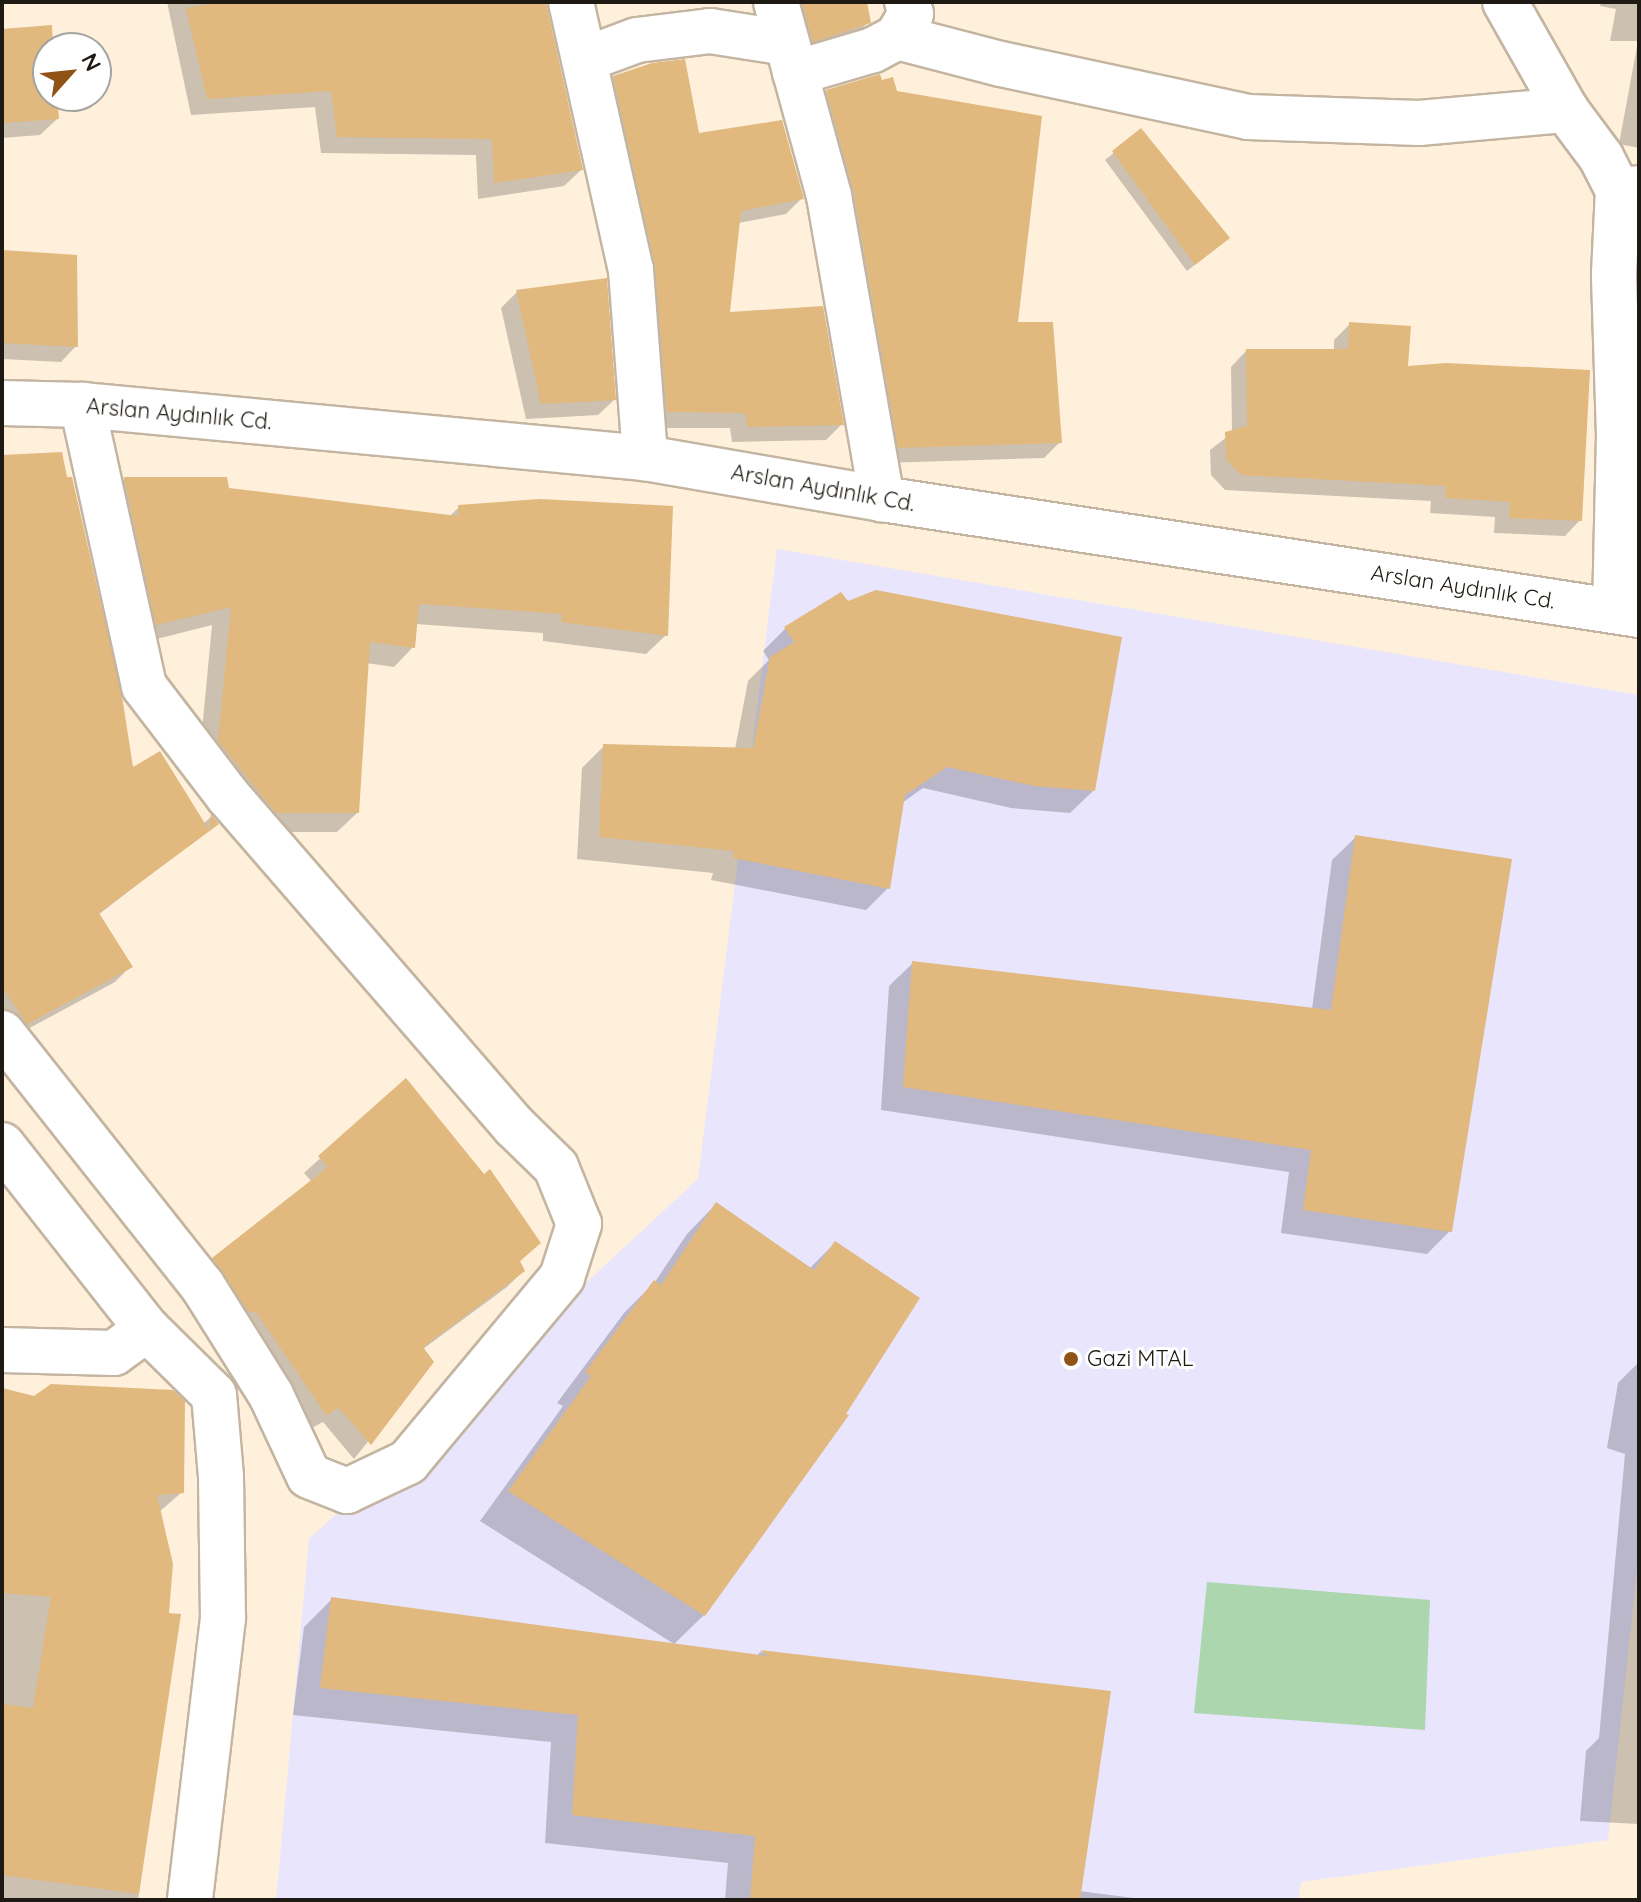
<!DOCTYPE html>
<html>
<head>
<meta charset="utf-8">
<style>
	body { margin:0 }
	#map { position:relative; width:1641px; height:1902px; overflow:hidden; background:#fff0dc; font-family:Quicksand,sans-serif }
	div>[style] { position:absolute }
	.education>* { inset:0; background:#e8e5fc }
	.green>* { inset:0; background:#abd6ae }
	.shadow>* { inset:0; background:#0003 }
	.building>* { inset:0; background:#e1b87d }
	.roads { filter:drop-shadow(2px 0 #c3b5a1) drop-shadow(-2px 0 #c3b5a1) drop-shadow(0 2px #c3b5a1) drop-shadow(0 -2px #c3b5a1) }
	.minor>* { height:44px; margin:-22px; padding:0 22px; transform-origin:22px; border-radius:22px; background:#fff }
	.dots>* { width:22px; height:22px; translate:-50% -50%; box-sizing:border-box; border:4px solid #fff; border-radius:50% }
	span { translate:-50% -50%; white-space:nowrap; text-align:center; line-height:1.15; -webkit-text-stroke:6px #fff; paint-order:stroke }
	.street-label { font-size:22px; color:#1e1912 }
	.poi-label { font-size:22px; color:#1e1912 }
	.left { translate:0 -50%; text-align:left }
	.frame { position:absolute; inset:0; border:4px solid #1e1912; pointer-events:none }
	.north { position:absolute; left:32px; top:32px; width:80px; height:80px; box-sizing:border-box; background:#fff; border:2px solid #a5a3a0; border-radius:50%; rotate:63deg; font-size:22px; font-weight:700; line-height:32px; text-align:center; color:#1e1912 }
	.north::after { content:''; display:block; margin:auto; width:28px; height:36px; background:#905316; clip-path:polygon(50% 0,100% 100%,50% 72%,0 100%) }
</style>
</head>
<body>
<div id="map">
	<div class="education">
		<i style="clip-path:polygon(777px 549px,1639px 695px,1639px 1551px,1608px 1840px,1301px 1882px,1298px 1900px,276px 1900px,309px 1539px,698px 1179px)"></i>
	</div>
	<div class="green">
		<i style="clip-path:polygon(1207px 1582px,1430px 1600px,1425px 1730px,1194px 1713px)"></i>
	</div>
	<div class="shadow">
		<i style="clip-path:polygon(167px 2px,543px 2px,581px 170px,564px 186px,478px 199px,476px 155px,321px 153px,315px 107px,191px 115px)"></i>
		<i style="clip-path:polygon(781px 2px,865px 2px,868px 22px,853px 38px,797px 56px)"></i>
		<i style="clip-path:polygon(1601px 2px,1639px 2px,1639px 148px,1619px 144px,1638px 41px,1610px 41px,1616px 9px,1600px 6px)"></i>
		<i style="clip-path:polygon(2px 31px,51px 48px,48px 48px,48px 96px,55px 96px,57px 119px,40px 135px,2px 138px)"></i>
		<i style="clip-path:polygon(614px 77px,697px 135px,802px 198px,786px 214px,738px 223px,728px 314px,842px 424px,826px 440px,732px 442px,730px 428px,652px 428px,598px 93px)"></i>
		<i style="clip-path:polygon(880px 82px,1016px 324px,1060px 442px,1044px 458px,883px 463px,811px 107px,827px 92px)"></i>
		<i style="clip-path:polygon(1141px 131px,1220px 245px,1187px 271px,1105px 160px)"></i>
		<i style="clip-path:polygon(1639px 232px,1639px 367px,1631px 364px,1636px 235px)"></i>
		<i style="clip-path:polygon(2px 252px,76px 346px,61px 362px,2px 359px)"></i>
		<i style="clip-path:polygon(517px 292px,614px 400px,598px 415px,526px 419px,501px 308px)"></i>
		<i style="clip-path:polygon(1350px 324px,1406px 368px,1580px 520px,1565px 536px,1494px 533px,1495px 517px,1430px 513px,1431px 501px,1225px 490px,1211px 475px,1210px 450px,1232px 433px,1231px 367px,1246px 351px,1334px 351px,1334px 340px)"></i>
		<i style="clip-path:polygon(2px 457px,131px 770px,203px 824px,211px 817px,216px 824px,98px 915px,130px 967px,115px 982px,11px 1038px,2px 1025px)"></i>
		<i style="clip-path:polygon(124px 479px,225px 479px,228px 490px,449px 517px,459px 507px,666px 635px,646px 654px,543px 641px,543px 633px,416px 624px,413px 647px,394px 667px,366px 663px,357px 813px,337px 832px,256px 832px,199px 762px,212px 625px,137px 644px,105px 499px)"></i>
		<i style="clip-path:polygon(841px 595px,848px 604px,1093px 791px,1070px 813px,1011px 808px,923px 788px,902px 803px,888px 888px,866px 910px,711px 880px,713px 873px,577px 859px,582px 768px,604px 746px,735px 749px,748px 681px,769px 660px,763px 651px,785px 629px)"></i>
		<i style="clip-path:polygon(1356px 837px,1450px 1231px,1427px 1254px,1281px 1233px,1289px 1172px,881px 1110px,889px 986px,913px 963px,1312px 1009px,1332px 860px)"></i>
		<i style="clip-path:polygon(406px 1080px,539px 1243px,519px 1262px,523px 1271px,507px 1287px,423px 1349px,432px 1362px,354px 1459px,323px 1422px,310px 1429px,198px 1275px,312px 1182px,304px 1173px)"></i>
		<i style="clip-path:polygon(716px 1204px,809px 1269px,835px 1243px,704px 1615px,674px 1644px,480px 1521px,563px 1406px,557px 1403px,624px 1313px,655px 1282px,687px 1234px)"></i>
		<i style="clip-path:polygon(1639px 1362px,1639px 1824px,1580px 1821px,1586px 1751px,1599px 1738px,1625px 1454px,1607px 1448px,1618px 1383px)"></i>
		<i style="clip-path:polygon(2px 1391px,182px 1492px,159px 1512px,167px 1615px,178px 1616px,138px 1900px,2px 1900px)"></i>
		<i style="clip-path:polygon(332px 1599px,757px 1656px,760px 1652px,1109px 1693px,1079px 1891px,1149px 1900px,725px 1900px,728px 1863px,545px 1843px,551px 1742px,293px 1715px,304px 1627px)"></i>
	</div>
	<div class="building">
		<i style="clip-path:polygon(222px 2px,546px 2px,583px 170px,494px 183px,492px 139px,337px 137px,331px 91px,207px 99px,186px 8px)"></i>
		<i style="clip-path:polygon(802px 2px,867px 2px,871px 23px,813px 42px)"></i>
		<i style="clip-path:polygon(52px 25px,53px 48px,48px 48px,48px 96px,57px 96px,59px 119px,2px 123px,2px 29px)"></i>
		<i style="clip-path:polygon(685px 59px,699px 133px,782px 120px,804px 199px,741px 211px,730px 312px,823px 306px,844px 425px,747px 427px,745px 413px,667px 412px,655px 265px,613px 76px,652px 63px)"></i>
		<i style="clip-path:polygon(880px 74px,882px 80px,893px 77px,897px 91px,1042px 116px,1018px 322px,1053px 322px,1062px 443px,898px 448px,854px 192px,826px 90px)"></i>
		<i style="clip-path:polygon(1141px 128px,1230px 238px,1195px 265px,1112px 151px)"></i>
		<i style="clip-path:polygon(2px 250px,77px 255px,78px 347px,2px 343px)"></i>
		<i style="clip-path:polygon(607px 278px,616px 400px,541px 404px,516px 290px)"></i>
		<i style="clip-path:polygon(1349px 322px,1411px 326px,1408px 366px,1446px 363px,1590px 370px,1582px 521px,1509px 518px,1510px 502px,1445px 498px,1446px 486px,1241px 475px,1226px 459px,1225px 432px,1247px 426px,1246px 349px,1348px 349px)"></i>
		<i style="clip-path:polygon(62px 452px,67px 477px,72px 477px,122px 696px,133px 767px,160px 751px,209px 830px,211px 814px,219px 824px,99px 913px,133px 967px,27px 1024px,2px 987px,2px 455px)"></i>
		<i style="clip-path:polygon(124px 477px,227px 477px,229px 488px,458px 516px,458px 505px,540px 499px,673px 506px,668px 636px,561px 622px,562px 614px,419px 604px,415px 648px,370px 642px,359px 813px,276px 813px,218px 741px,231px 607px,156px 625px)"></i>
		<i style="clip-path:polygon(876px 590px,1122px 637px,1095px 791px,1034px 786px,947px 767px,905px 795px,890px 889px,733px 858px,734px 851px,599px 837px,603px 744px,753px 748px,770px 657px,794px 642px,784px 627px,841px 592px,848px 601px)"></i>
		<i style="clip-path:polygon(1355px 835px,1512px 859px,1452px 1232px,1303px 1210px,1311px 1150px,903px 1087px,912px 961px,1331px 1010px)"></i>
		<i style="clip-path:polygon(406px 1078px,484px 1174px,490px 1169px,541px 1243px,520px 1261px,525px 1271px,423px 1347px,434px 1362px,371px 1445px,339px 1408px,326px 1415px,256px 1312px,249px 1312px,212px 1258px,328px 1167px,318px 1156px)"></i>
		<i style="clip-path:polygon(716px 1202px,814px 1270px,835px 1241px,920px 1298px,846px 1414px,849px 1415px,705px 1616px,508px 1491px,591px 1376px,585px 1372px,654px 1280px,661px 1285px)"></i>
		<i style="clip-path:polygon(51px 1384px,173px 1390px,185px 1401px,184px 1493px,157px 1495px,173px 1564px,169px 1613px,181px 1614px,139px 1894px,2px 1875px,2px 1704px,33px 1708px,51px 1597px,2px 1593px,2px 1388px,34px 1396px)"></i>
		<i style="clip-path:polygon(331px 1597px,768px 1656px,760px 1650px,1111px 1691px,1080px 1900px,750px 1900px,755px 1836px,572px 1815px,578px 1715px,320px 1688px)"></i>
	</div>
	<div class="roads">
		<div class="minor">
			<i style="left:571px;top:2px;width:275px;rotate:77.4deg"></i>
			<i style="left:631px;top:270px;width:189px;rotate:85.7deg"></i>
			<i style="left:776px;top:2px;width:201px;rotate:74.7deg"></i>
			<i style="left:829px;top:196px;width:308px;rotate:80.1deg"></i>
			<i style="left:1505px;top:2px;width:124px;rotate:60.5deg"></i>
			<i style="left:1566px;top:110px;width:59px;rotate:53.3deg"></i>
			<i style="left:1601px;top:157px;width:37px;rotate:63deg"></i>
			<i style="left:1618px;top:190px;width:21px;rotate:-5deg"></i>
			<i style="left:897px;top:37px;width:107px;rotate:14.6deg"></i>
			<i style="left:1001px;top:64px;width:253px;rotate:12.1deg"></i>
			<i style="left:1248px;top:117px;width:171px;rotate:2deg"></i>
			<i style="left:1419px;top:123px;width:148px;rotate:-5.1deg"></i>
			<i style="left:586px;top:59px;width:54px;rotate:-20.4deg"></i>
			<i style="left:637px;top:40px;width:74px;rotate:-7deg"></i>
			<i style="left:710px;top:31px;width:78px;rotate:8.9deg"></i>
			<i style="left:795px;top:73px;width:81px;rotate:-16.4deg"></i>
			<i style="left:873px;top:50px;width:27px;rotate:-28deg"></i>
			<i style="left:897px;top:37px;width:27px;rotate:-59deg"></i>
			<i style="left:911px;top:14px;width:13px;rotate:-108deg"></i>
			<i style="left:2px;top:403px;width:80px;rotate:1.4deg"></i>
			<i style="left:82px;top:405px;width:565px;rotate:5.38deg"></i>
			<i style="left:645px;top:458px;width:241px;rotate:9.8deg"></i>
			<i style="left:882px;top:499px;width:766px;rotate:8.71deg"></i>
			<i style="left:1615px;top:611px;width:175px;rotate:-88.7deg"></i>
			<i style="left:1619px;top:436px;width:162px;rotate:-91.8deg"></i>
			<i style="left:1614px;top:274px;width:84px;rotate:-87.3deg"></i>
			<i style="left:2px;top:1033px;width:322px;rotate:51.6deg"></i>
			<i style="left:202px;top:1285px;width:130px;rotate:57.9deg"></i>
			<i style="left:271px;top:1395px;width:89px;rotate:64.9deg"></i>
			<i style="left:309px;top:1476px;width:41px;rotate:21.5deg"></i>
			<i style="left:347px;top:1491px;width:68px;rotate:-25.4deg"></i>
			<i style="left:408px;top:1462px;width:241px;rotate:-50.2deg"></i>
			<i style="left:562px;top:1277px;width:56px;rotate:-72.2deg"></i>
			<i style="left:579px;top:1224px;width:61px;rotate:-112deg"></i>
			<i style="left:556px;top:1167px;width:59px;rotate:-135.7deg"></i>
			<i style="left:514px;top:1126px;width:437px;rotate:-130.9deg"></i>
			<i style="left:228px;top:796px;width:138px;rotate:-127.4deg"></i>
			<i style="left:144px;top:686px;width:288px;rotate:-102.4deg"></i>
			<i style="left:2px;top:1145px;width:234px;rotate:51.8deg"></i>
			<i style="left:147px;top:1329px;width:94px;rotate:44.6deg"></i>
			<i style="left:214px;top:1395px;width:82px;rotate:85.1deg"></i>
			<i style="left:221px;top:1477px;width:141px;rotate:89.2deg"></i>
			<i style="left:223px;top:1618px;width:284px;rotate:96.7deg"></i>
			<i style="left:2px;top:1350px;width:112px;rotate:1.5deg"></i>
			<i style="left:114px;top:1353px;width:41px;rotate:-36deg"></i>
		</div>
	</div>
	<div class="dots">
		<i style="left:1071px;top:1359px;background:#905316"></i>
	</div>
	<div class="street-label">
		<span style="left:179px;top:414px;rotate:5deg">Arslan Aydınlık Cd.</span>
		<span style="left:823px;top:488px;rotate:10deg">Arslan Aydınlık Cd.</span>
		<span style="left:1463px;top:587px;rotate:9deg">Arslan Aydınlık Cd.</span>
	</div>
	<div class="poi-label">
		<span class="left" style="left:1087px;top:1359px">Gazi MTAL</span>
	</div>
	<div class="frame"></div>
	<div class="north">N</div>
</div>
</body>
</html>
